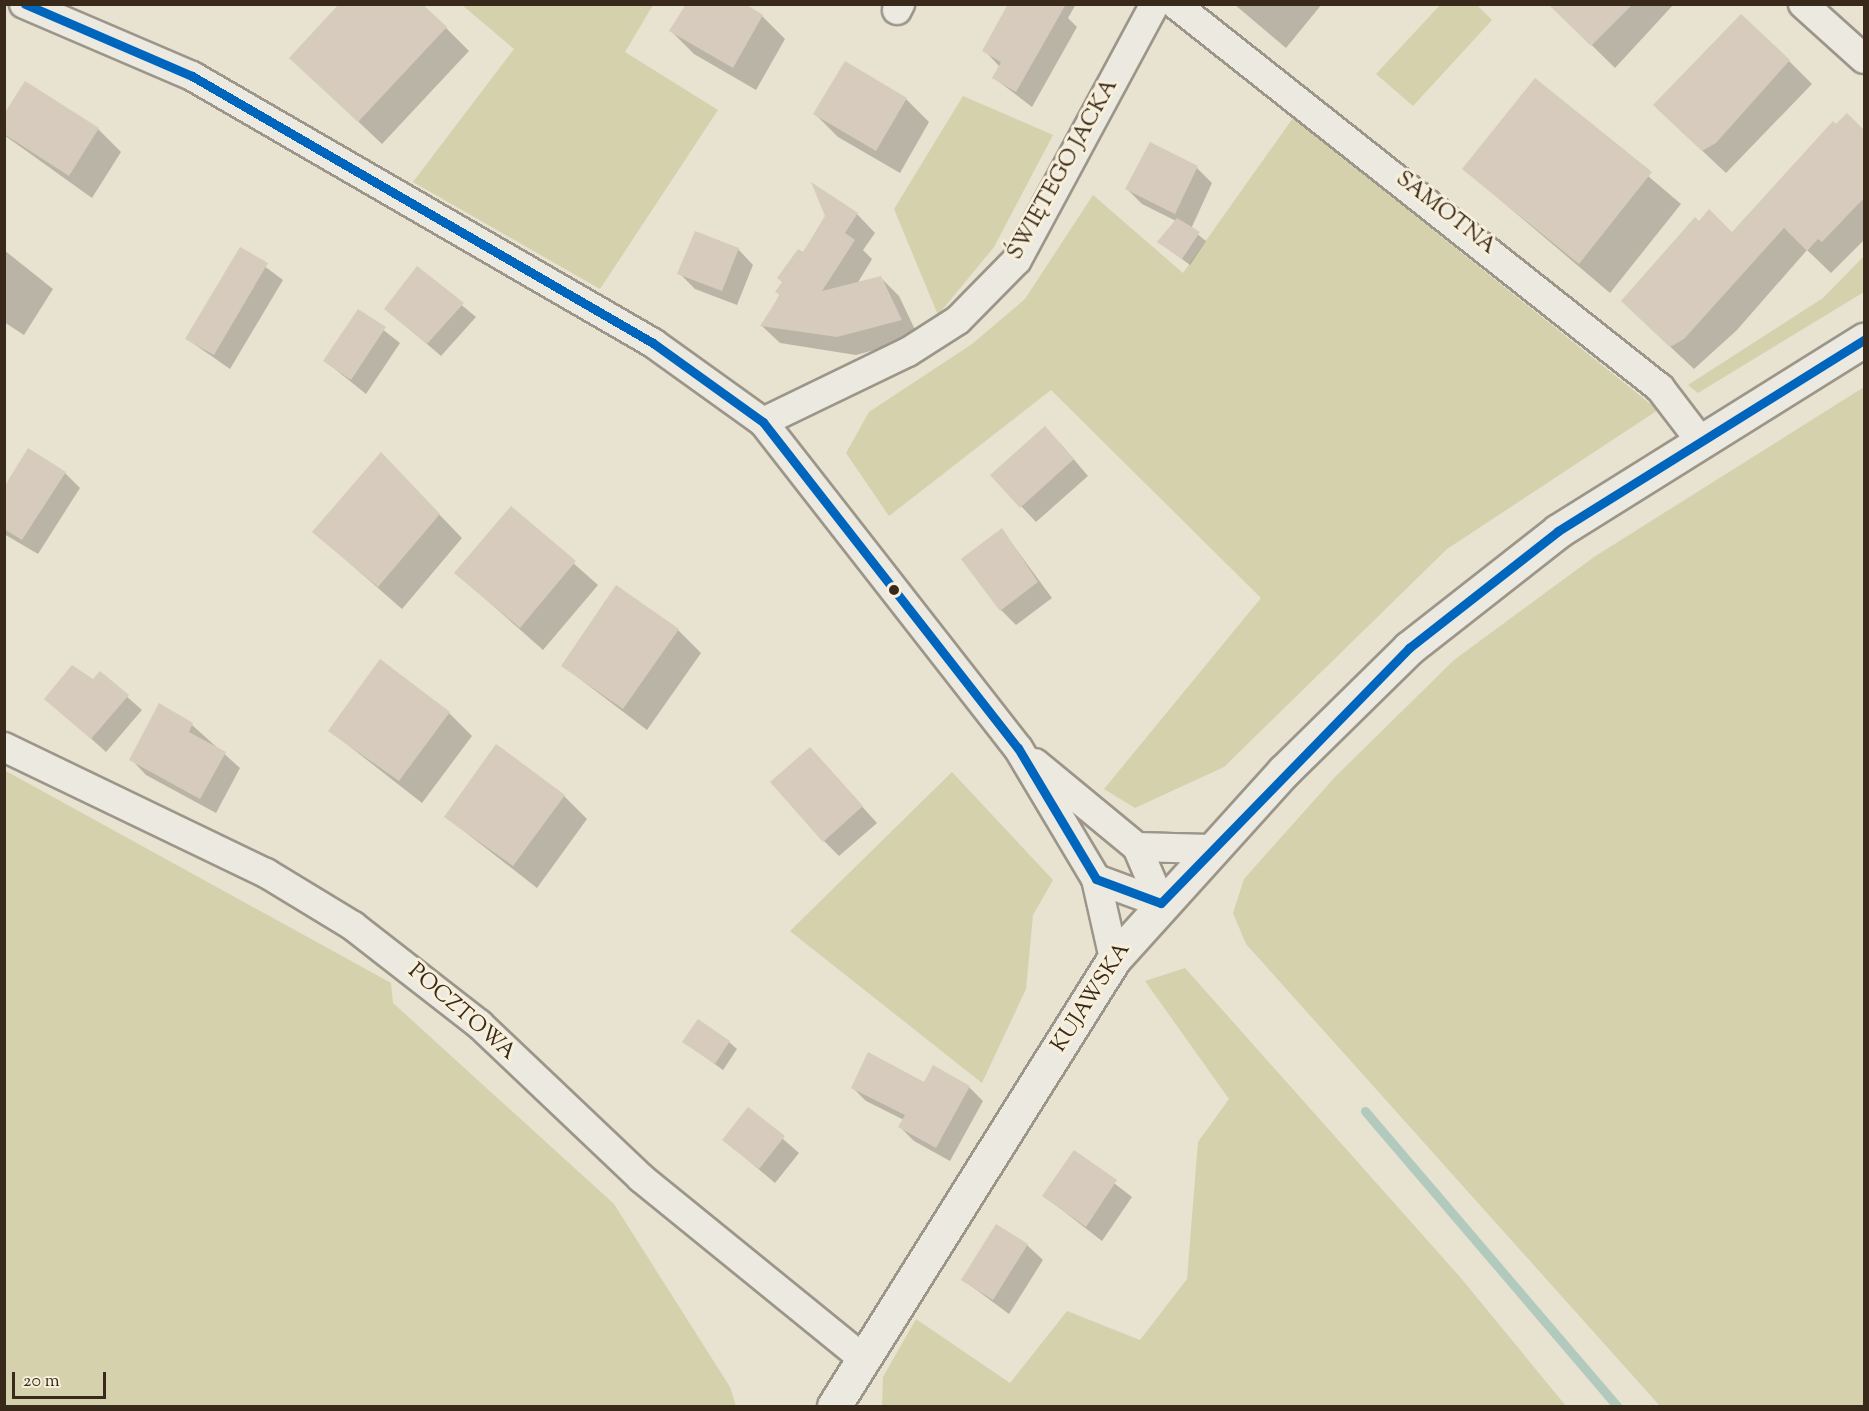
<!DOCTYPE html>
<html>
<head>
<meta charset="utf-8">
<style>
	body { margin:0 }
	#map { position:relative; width:1869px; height:1411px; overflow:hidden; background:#e8e2d0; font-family:"Sorts Mill Goudy",serif }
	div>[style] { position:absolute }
	.green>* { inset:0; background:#d4d1ac }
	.shadow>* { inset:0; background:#0003 }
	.stream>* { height:9px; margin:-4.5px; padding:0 4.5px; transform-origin:4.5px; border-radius:4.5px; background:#b2cabd }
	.building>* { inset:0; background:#d6cbbc }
	.roads { filter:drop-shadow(2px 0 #9c968a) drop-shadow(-2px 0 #9c968a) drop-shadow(0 2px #9c968a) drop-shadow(0 -2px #9c968a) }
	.minor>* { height:28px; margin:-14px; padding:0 14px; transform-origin:14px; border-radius:14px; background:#ece9e0 }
	.tertiary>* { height:33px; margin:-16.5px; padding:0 16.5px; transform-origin:16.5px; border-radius:16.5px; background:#ece9e0 }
	.bus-1>* { height:9px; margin:-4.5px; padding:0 4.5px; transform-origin:4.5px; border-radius:4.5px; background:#0065bd }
	.dots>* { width:16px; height:16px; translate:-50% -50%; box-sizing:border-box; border:3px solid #f7efd9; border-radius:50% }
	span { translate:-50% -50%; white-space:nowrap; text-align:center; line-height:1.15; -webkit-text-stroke:6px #f7efd9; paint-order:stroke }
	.street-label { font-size:22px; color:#39291b }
	.frame { position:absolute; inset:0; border:6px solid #39291b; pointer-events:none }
	.scale { position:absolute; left:12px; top:1372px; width:94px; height:27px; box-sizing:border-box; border:3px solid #39291b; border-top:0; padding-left:8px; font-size:18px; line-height:21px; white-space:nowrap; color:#39291b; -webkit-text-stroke:4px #f7efd9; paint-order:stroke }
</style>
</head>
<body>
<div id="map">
	<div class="green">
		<i style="clip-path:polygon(462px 5px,653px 5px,625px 52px,718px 110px,600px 289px,413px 182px,514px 49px)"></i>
		<i style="clip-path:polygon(1440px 5px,1477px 5px,1492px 20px,1413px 106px,1376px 74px)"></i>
		<i style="clip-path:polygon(963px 96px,1053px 135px,994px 247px,938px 315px,894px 209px)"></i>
		<i style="clip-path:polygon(1293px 118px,1658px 410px,1447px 549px,1224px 767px,1135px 808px,1104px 789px,1261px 598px,1051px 390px,889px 516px,846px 453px,869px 412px,972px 344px,1025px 299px,1093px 195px,1183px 273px)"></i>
		<i style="clip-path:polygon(1864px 256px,1864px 292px,1698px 393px,1688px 385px,1823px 298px)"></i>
		<i style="clip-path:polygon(1864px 387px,1864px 1406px,1660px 1406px,1246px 944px,1233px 913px,1244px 879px,1335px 777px,1454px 660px,1594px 557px)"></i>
		<i style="clip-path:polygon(4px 770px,391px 983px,393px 1003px,614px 1204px,730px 1387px,736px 1406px,5px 1406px)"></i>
		<i style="clip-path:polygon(952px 772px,1053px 880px,1033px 915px,1026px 989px,982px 1083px,790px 931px)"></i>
		<i style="clip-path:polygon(1185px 968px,1460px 1277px,1566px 1406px,882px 1406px,883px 1377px,916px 1319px,1010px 1383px,1067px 1311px,1140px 1340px,1187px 1279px,1198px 1142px,1229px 1099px,1145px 981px)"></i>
	</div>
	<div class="shadow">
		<i style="clip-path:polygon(1010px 4px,1076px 4px,1068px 18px,1077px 27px,1032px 107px,994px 78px,999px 66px,984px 50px)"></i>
		<i style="clip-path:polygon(1234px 4px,1322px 4px,1286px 48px)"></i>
		<i style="clip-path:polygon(1550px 4px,1674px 4px,1615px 68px)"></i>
		<i style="clip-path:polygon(762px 16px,785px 39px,756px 90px,694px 54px,671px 31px)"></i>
		<i style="clip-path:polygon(446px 28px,469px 51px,382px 144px,291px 58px)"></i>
		<i style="clip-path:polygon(1789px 61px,1812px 84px,1726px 173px,1678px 128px)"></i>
		<i style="clip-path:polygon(1535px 80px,1681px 204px,1610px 293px,1464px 169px)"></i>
		<i style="clip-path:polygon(26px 83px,98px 129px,121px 152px,92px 198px,4px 135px,4px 116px)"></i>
		<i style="clip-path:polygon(906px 99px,929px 122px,900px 173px,838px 137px,815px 114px)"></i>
		<i style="clip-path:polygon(1847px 115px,1864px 132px,1864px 240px,1831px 273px,1807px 250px,1737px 330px,1694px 369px,1646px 324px,1699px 223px,1732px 234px)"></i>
		<i style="clip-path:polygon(1197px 168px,1212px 183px,1191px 229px,1206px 241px,1190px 265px,1159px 242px,1176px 221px,1142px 204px,1127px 189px)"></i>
		<i style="clip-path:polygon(857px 214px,875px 233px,863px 250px,872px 259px,857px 284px,881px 278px,899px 296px,919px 338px,856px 355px,780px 343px,762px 326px,803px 254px)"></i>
		<i style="clip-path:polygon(241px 249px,283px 280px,230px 369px,187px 339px)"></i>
		<i style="clip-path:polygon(738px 249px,753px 265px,737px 305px,695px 289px,679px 273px)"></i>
		<i style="clip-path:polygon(4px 250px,53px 289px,24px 335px,4px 322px)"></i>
		<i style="clip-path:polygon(417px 268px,476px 317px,441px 356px,386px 309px)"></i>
		<i style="clip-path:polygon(359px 311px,400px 343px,366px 394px,325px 361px)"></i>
		<i style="clip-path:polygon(1060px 443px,1088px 476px,1036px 522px,992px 475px)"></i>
		<i style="clip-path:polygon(65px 473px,80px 488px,38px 554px,4px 534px,4px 491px)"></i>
		<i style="clip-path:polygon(403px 477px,462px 538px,402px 609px,314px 532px)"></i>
		<i style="clip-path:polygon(511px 508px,598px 585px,543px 650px,456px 573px)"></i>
		<i style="clip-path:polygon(1002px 530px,1052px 598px,1016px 625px,1001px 610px)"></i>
		<i style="clip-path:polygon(678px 630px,701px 653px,647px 730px,563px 666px)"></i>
		<i style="clip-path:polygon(100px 673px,142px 710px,106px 752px,46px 698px,93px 681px)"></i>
		<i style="clip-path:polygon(160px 705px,192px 725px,240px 768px,216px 813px,146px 775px,131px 759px)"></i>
		<i style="clip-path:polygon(449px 713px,472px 736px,422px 803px,330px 731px)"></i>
		<i style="clip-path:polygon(810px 749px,877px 823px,839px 856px,824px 841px)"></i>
		<i style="clip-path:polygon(564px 796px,587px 819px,537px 888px,446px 817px)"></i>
		<i style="clip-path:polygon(684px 1042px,729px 1042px,737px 1049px,723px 1070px)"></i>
		<i style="clip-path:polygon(924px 1084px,969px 1087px,983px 1101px,950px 1161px,914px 1141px,900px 1127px,904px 1120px,866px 1101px,852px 1087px)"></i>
		<i style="clip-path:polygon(749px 1109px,799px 1153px,775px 1183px,724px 1140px)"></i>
		<i style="clip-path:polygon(1074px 1152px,1132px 1197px,1102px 1241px,1044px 1196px)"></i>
		<i style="clip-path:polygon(1027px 1245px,1043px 1260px,1009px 1314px,963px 1280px)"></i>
	</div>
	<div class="stream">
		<i style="left:1365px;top:1111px;width:388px;rotate:49.5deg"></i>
	</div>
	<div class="building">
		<i style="clip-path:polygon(339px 4px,422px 4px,447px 27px,358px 122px,289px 58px)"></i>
		<i style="clip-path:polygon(686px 4px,745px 4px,763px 15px,733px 68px,669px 31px)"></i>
		<i style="clip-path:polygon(1008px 4px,1066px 4px,1016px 92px,992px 78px,1001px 62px,982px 51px)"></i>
		<i style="clip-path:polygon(1548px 4px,1633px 4px,1591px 46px)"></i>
		<i style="clip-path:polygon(1741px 14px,1790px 60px,1716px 143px,1702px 151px,1653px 105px)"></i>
		<i style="clip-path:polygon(845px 61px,907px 98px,876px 151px,813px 114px)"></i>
		<i style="clip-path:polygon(1535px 78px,1652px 172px,1579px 264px,1462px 169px)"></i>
		<i style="clip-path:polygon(25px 81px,99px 128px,69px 176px,4px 134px,4px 114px)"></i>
		<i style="clip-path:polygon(1847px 113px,1864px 130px,1864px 198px,1822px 242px,1818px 239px,1807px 251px,1784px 228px,1684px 339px,1670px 347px,1621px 301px,1695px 217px,1699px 221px,1709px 209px,1732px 232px,1833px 121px,1836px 124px)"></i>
		<i style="clip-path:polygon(1150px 142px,1198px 166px,1175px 214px,1125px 189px)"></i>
		<i style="clip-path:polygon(811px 182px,858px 213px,845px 233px,855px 240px,822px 291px,881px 276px,902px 320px,837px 337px,760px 326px,780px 295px,775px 292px,782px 282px,777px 278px,798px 249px,803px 252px,825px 216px)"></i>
		<i style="clip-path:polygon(1177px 218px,1200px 232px,1182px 259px,1157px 242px)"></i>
		<i style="clip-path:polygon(695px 231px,739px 248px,722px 291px,677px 274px)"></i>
		<i style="clip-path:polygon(240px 247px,268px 263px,214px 355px,185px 339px)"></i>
		<i style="clip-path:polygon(417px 266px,464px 303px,427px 344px,384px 309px)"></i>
		<i style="clip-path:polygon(358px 309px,386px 327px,351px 380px,323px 361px)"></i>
		<i style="clip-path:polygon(1045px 426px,1074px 459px,1020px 508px,990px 475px)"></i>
		<i style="clip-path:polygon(28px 448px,66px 472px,22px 540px,4px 529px,4px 487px)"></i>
		<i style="clip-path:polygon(381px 452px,440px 514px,378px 587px,312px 532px)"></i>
		<i style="clip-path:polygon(511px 506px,576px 561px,520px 628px,454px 573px)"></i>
		<i style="clip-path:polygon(1002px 528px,1038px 582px,1000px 611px,961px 559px)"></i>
		<i style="clip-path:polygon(616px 585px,679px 629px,623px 709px,561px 666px)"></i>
		<i style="clip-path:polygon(380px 659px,450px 712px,399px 781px,328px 731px)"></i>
		<i style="clip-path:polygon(72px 665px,93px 679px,100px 671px,129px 695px,91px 739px,44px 699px)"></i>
		<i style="clip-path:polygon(159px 703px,193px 723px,189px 732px,226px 752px,200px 799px,129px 760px)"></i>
		<i style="clip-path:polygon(496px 744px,565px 795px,513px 866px,444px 817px)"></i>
		<i style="clip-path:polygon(810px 747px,863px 806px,823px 842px,770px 782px)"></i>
		<i style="clip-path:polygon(698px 1019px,730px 1041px,715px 1064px,682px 1042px)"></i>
		<i style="clip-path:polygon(868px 1052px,924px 1082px,933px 1065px,970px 1086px,936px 1148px,898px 1127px,905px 1115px,851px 1088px)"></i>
		<i style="clip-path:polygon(748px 1107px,785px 1136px,759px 1169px,722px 1140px)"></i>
		<i style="clip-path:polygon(1074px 1150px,1117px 1180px,1086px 1227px,1042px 1196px)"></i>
		<i style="clip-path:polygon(996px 1224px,1028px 1244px,993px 1300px,961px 1280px)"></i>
	</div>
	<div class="roads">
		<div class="minor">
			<i style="left:24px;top:4px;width:183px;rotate:23.2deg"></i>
			<i style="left:192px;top:76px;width:533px;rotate:30.08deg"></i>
			<i style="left:653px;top:343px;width:135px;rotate:35.7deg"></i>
			<i style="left:763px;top:422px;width:414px;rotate:52deg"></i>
			<i style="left:1018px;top:748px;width:152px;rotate:59.2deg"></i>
			<i style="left:1096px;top:879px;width:82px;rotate:77.3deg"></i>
			<i style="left:1175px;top:4px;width:619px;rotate:38.37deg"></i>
			<i style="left:1660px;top:388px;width:64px;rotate:52.6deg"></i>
			<i style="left:1803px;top:4px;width:82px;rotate:42deg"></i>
			<i style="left:897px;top:10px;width:7px;rotate:-63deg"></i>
			<i style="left:763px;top:422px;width:161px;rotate:-25.8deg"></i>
			<i style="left:908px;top:352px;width:59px;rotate:-32.6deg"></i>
			<i style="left:958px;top:320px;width:84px;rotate:-45.5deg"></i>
			<i style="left:1017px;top:260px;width:291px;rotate:-61.7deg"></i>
			<i style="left:4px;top:747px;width:291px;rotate:25.7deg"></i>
			<i style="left:266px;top:873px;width:102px;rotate:31.3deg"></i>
			<i style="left:353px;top:926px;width:160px;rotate:37.9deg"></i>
			<i style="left:479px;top:1024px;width:224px;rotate:43.5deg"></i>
			<i style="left:641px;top:1178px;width:287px;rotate:39.1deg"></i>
			<i style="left:1035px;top:763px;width:132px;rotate:39.5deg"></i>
			<i style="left:1137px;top:847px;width:73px;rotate:1.6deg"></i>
			<i style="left:1137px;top:847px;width:61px;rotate:66.8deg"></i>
			<i style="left:1096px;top:879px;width:69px;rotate:20.3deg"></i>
		</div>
		<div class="tertiary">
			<i style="left:834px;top:1406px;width:527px;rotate:-57.94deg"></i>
			<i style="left:1114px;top:959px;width:253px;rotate:-47.9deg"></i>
			<i style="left:1284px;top:771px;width:175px;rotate:-44.5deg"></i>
			<i style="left:1409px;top:648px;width:189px;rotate:-38.1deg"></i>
			<i style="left:1558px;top:531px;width:361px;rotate:-32deg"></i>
		</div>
	</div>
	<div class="bus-1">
		<i style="left:25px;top:4px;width:182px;rotate:23.3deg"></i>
		<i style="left:192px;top:76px;width:533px;rotate:30.08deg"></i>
		<i style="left:653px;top:343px;width:135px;rotate:35.7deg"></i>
		<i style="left:763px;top:422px;width:414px;rotate:52deg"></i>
		<i style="left:1018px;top:748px;width:152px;rotate:59.2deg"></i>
		<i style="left:1096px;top:879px;width:69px;rotate:20.3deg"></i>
		<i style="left:1161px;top:903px;width:356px;rotate:-45.8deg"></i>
		<i style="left:1409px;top:648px;width:189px;rotate:-38.1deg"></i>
		<i style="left:1558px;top:531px;width:361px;rotate:-32deg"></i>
	</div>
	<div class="dots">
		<i style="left:894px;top:590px;background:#39291b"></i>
	</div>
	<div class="street-label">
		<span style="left:1064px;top:170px;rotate:-61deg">ŚWIĘTEGO JACKA</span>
		<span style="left:1445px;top:214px;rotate:38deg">SAMOTNA</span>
		<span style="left:1092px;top:998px;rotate:-57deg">KUJAWSKA</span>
		<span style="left:461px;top:1013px;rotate:41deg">POCZTOWA</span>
	</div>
	<div class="frame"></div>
	<div class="scale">20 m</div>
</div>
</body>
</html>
